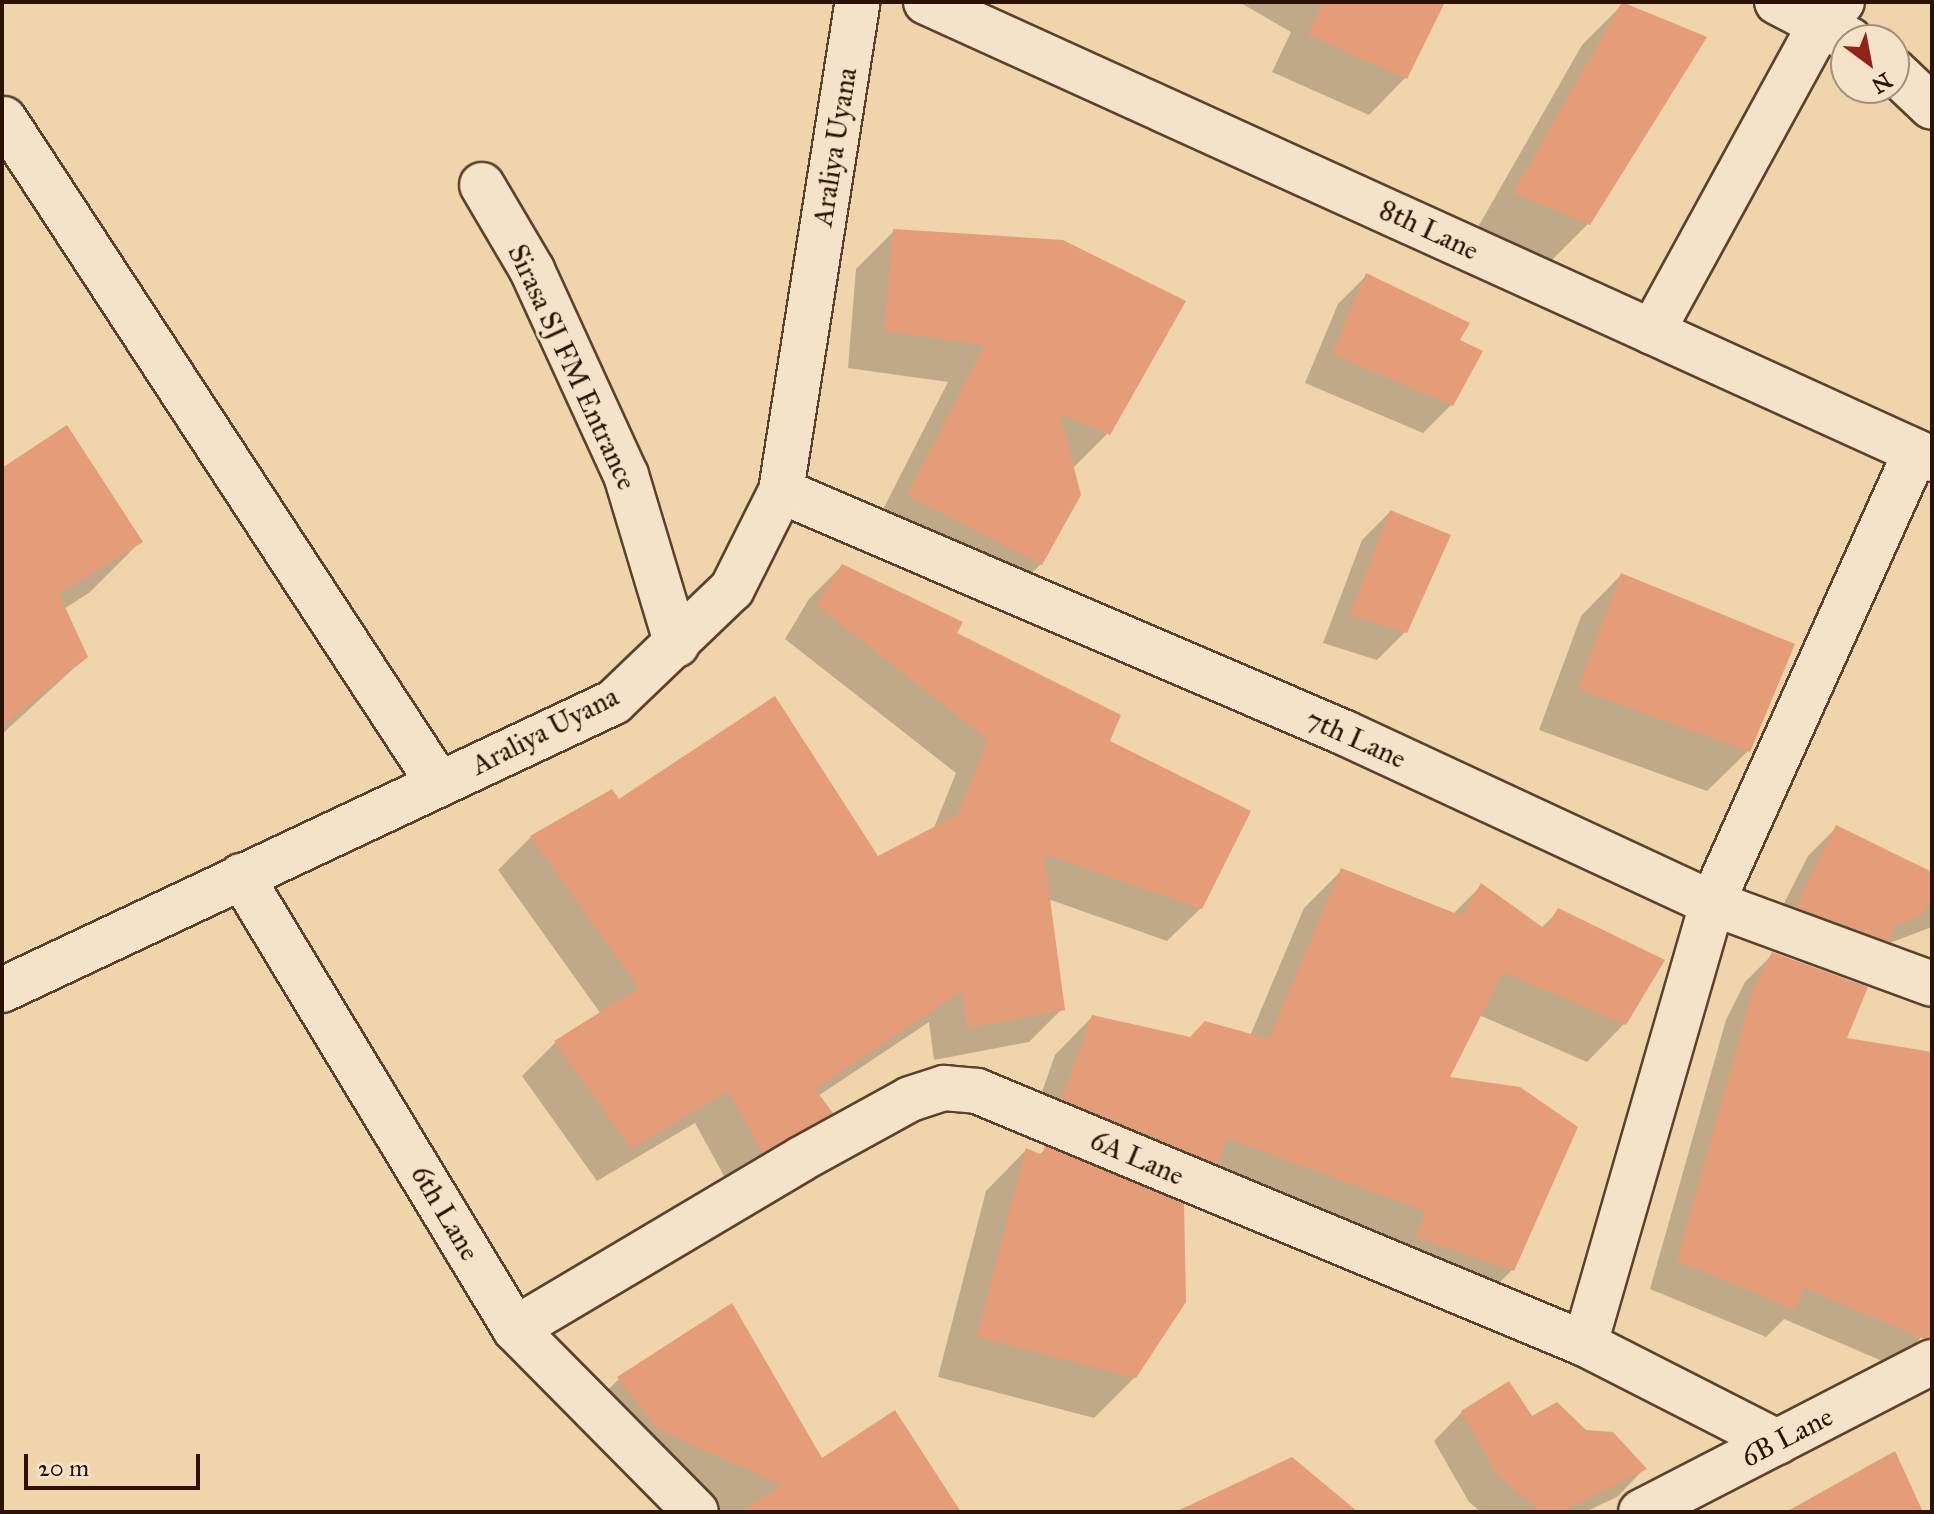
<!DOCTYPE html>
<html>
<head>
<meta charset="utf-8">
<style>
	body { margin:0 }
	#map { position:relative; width:1934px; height:1514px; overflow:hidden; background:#efd4ac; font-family:"IM FELL Great Primer",serif }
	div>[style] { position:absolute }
	.shadow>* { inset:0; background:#0003 }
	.building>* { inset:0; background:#e49d78 }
	.roads { filter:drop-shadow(2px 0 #5c422e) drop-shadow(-2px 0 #5c422e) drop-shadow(0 2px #5c422e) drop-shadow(0 -2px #5c422e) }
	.minor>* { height:44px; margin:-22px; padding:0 22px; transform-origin:22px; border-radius:22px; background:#f5e3c9 }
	span { translate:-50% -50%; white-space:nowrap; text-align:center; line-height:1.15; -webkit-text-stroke:6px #f5e3c9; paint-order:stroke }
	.street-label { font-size:28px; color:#2b1204 }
	.frame { position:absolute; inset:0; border:4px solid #2b1204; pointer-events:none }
	.north { position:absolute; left:1830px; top:24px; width:80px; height:80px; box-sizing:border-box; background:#f5e3c9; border:2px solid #a48f7a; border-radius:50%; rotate:148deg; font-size:22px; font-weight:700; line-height:32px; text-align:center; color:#2b1204 }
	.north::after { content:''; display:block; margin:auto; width:28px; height:36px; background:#8f2418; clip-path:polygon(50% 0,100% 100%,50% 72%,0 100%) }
	.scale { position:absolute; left:24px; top:1454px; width:176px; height:36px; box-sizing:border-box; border:4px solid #2b1204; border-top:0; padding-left:10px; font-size:24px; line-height:28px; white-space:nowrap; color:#2b1204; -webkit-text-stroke:6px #f5e3c9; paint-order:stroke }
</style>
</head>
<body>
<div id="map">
	<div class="shadow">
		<i style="clip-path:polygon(1239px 2px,1442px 2px,1405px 78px,1369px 115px,1272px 72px,1291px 32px)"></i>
		<i style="clip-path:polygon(1623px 4px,1588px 224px,1548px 264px,1474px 234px,1582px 45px)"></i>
		<i style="clip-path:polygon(894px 231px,1108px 433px,1072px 469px,1041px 564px,1003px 601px,871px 533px,948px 382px,848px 368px,856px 269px)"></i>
		<i style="clip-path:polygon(1366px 276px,1458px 341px,1451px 405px,1423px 433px,1305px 383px,1338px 304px)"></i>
		<i style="clip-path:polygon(2px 471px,141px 541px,90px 592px,64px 609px,86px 657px,2px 734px)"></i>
		<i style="clip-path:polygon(1390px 512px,1405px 632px,1377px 660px,1323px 643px,1362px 540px)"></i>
		<i style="clip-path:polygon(842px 566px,954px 634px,1108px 742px,1201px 908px,1167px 941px,1048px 899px,1062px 1009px,1029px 1042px,934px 1060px,929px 1022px,818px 1096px,830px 1113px,798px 1145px,729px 1185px,695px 1123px,597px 1181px,522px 1076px,555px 1043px,601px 1014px,498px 870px,531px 837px,618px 802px,877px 858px,933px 830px,956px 773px,785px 639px,809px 599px)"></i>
		<i style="clip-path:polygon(1621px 575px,1748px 751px,1707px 791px,1539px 730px,1581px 616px)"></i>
		<i style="clip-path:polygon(1836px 828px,1932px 874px,1932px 927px,1879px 947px,1768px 935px,1808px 856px)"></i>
		<i style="clip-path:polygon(1341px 871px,1453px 914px,1481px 886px,1541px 928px,1559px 911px,1624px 1024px,1587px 1062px,1479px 1015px,1447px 1079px,1512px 1270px,1475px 1307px,1200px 1179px,1176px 1203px,1135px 1377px,1094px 1418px,938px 1377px,986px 1191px,1026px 1150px,1038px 1156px,1048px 1146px,1026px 1137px,1055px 1055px,1092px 1017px,1190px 1039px,1250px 1036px,1304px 908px)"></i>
		<i style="clip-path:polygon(1773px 954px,1844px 1039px,1932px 1058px,1932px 1326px,1894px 1366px,1784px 1319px,1766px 1337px,1650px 1289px,1726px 1020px,1745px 982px)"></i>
		<i style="clip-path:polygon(619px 1379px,822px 1461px,958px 1512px,717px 1512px,618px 1467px,580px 1417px)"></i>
		<i style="clip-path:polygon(1462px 1412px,1531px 1419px,1585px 1432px,1644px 1469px,1617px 1497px,1585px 1512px,1481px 1512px,1469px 1502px,1434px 1441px)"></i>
	</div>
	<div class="building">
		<i style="clip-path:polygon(1323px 2px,1445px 2px,1407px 79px,1308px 35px)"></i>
		<i style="clip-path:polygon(1622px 2px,1707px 37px,1590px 225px,1513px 193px)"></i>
		<i style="clip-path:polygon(893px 229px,1063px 240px,1186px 301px,1110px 435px,1060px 414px,1081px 495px,1042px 565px,907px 495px,984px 345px,884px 331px)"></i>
		<i style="clip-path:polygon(1366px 273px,1470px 323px,1460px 340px,1483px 351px,1453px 406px,1332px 354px)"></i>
		<i style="clip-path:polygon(67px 425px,143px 542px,59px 594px,88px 657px,2px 726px,2px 468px)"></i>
		<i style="clip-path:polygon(1390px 510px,1451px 535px,1407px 633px,1350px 615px)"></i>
		<i style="clip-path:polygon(842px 564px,963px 622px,957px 633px,1121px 715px,1110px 741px,1251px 811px,1202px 909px,1044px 854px,1065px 1010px,967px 1028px,962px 991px,815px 1089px,833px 1113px,762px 1153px,728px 1091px,631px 1149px,554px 1041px,639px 988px,530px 836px,612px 789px,619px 799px,775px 696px,878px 856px,957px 815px,988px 740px,816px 605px)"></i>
		<i style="clip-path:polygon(1621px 573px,1795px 644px,1750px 752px,1578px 689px)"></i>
		<i style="clip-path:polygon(1836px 825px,1932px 872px,1932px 898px,1922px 915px,1895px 925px,1888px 941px,1795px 907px)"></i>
		<i style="clip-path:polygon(1341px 868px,1462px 916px,1481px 883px,1545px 929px,1558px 908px,1665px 960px,1626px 1025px,1503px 972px,1450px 1077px,1520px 1087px,1578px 1127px,1514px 1271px,1416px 1237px,1425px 1211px,1226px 1138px,1218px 1164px,1062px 1099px,1092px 1015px,1190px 1037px,1205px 1021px,1269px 1039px)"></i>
		<i style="clip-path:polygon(1772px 952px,1868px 987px,1847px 1038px,1932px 1052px,1932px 1337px,1924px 1339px,1804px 1288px,1795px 1310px,1677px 1261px,1753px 990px)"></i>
		<i style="clip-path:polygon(1045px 1146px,1184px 1204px,1186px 1302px,1136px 1378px,977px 1337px,1026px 1148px,1042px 1155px)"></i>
		<i style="clip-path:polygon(732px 1303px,822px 1458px,895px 1410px,961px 1512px,741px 1512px,781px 1485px,657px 1429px,617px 1377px)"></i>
		<i style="clip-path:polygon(1509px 1381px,1532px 1416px,1557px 1402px,1586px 1430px,1613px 1432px,1647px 1469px,1560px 1512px,1542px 1512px,1496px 1474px,1461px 1411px)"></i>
		<i style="clip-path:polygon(1895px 1451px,1923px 1512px,1786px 1512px)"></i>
		<i style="clip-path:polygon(1292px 1457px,1358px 1512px,1175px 1512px)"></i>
	</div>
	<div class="roads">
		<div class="minor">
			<i style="left:926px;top:2px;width:1105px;rotate:24.43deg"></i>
			<i style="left:1777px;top:2px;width:82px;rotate:27.5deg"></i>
			<i style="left:1894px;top:71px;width:52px;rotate:43.5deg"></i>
			<i style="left:4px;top:119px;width:795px;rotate:56.81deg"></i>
			<i style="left:482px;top:185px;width:99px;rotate:59.5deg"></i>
			<i style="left:532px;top:270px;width:226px;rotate:65.4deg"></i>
			<i style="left:626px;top:475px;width:177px;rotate:73.3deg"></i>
			<i style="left:1652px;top:332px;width:354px;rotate:-61.3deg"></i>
			<i style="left:1822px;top:22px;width:28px;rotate:-45deg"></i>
			<i style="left:781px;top:491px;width:614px;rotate:23.22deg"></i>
			<i style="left:1345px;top:733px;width:404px;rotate:24.9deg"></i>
			<i style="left:1712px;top:903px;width:234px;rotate:20.2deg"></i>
			<i style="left:241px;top:876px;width:529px;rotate:58.83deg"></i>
			<i style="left:515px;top:1329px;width:257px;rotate:45.3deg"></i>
			<i style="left:2px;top:990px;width:676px;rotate:-25.2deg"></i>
			<i style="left:614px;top:702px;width:163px;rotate:-43.8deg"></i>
			<i style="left:732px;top:589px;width:110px;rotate:-63.4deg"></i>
			<i style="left:781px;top:491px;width:495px;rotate:-81.1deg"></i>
			<i style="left:515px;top:1329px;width:333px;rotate:-30.7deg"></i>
			<i style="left:801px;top:1159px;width:124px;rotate:-28.8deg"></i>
			<i style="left:910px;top:1099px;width:36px;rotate:-18deg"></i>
			<i style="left:944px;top:1088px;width:33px;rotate:5deg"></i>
			<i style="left:977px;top:1091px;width:659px;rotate:22.59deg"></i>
			<i style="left:1585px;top:1344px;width:216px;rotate:27deg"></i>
			<i style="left:1585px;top:1344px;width:459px;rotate:-73.9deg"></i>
			<i style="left:1712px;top:903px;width:494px;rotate:-65.7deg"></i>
			<i style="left:1641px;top:1512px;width:327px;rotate:-27.3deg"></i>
		</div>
	</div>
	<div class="street-label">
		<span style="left:835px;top:147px;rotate:-81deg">Araliya Uyana</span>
		<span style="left:1429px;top:230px;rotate:25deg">8th Lane</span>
		<span style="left:572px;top:367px;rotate:65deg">Sirasa SJ FM Entrance</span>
		<span style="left:545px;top:731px;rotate:-27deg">Araliya Uyana</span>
		<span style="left:1356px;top:739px;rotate:24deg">7th Lane</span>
		<span style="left:1137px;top:1158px;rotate:23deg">6A Lane</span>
		<span style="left:445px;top:1213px;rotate:59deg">6th Lane</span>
		<span style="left:1787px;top:1437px;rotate:-27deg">6B Lane</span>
	</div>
	<div class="frame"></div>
	<div class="north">N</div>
	<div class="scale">20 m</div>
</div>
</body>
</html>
